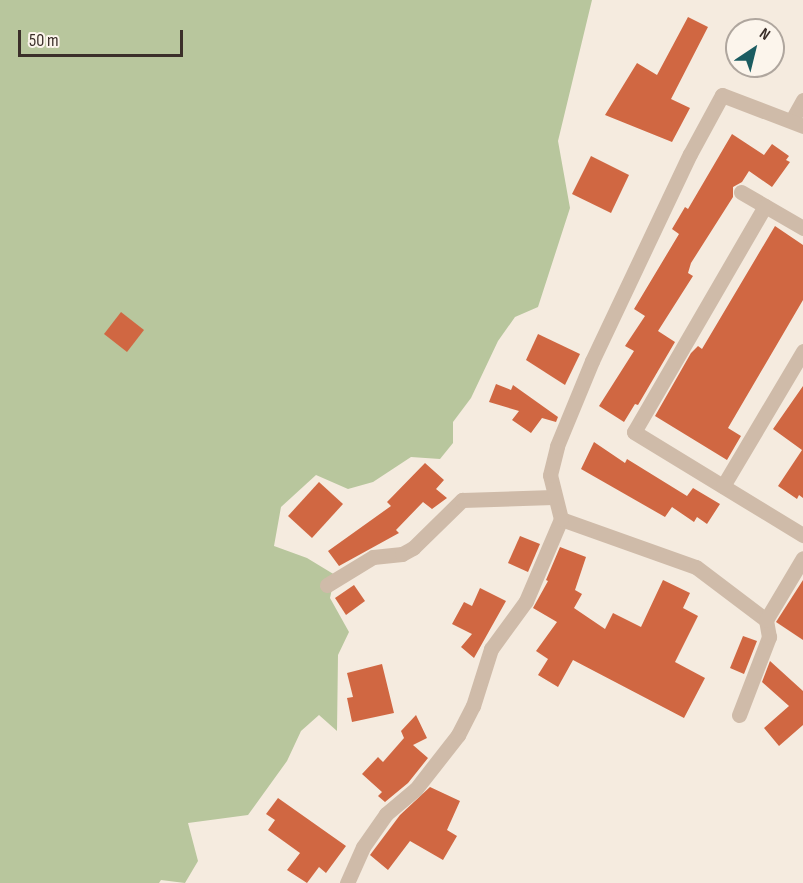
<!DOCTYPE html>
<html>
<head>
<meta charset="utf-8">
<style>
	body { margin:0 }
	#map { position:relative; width:803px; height:883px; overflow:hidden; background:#f5ebdf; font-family:"Sofia Sans Condensed",sans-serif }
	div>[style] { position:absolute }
	.green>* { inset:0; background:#b8c69d }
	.building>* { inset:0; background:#d06742 }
	.street>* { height:15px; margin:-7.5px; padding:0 7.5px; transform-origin:7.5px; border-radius:7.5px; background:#cfbba9 }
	span { translate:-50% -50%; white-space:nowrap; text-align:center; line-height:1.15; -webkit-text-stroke:5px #fcf5ec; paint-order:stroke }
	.north { position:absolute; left:725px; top:18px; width:60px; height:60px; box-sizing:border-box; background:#fcf5ec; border:2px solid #afa69e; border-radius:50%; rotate:35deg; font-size:16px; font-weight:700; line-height:24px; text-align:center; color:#3b2f2a }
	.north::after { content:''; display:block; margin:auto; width:21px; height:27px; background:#1b5c61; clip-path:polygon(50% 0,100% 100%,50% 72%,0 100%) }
	.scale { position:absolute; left:18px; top:30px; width:165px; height:27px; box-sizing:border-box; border:3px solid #3b2f2a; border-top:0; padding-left:8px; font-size:18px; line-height:21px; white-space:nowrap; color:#3b2f2a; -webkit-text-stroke:4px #fcf5ec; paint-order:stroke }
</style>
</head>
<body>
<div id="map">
	<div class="green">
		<i style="clip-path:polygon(0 0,592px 0,558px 141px,570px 208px,538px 307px,515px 317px,498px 341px,471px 398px,453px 422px,453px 443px,440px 459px,411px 457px,373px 482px,348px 489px,316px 475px,281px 507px,274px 546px,307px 558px,335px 575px,330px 598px,349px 632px,338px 655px,337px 731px,319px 715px,301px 731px,287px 761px,248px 815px,188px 823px,198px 861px,185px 883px,161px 880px,159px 883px,0 883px)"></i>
	</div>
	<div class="building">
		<i style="clip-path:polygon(688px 17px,708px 27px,671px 99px,690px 108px,672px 142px,605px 115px,637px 63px,657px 75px)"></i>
		<i style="clip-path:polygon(732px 134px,764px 155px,772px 144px,789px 156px,786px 160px,790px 162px,772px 187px,749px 171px,742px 182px,733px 187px,733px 197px,691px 263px,688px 273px,693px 276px,658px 331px,675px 342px,638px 405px,635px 404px,624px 422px,599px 406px,634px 351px,625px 346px,645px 316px,634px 309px,679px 234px,672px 229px,685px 207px,688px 209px)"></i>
		<i style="clip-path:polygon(591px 156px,629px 175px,611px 213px,572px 194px)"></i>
		<i style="clip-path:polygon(775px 226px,803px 245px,803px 300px,728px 428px,741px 436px,727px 460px,655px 416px,691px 353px,698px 346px,702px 349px)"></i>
		<i style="clip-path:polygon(121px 312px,144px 330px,127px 352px,104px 334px)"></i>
		<i style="clip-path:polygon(538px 334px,580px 354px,565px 385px,526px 360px)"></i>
		<i style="clip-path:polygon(496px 384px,511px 390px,513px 385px,558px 417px,556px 422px,542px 418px,531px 433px,512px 420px,519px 411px,489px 402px)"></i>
		<i style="clip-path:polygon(803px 386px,803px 498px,799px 495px,797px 499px,778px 486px,802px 450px,773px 429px)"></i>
		<i style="clip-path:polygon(594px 442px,625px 463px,627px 459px,687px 496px,693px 488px,720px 504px,707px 524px,697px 517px,694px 522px,672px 507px,665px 517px,581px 469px)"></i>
		<i style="clip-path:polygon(425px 463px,444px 480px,436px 489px,447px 498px,432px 509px,423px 502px,396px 530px,399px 533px,339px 566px,328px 551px,391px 506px,387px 502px)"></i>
		<i style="clip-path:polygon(319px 482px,343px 504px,312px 538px,288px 516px)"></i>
		<i style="clip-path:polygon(520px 536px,540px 544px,528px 572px,508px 563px)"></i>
		<i style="clip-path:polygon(560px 547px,586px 557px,575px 590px,582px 594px,574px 608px,605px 629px,613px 613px,641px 627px,663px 580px,690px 593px,683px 608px,698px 616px,675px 662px,705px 678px,684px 718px,573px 660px,558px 687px,538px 675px,548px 659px,536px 651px,557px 622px,533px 608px,548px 581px,546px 580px)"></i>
		<i style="clip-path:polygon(803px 580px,803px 640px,776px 622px)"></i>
		<i style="clip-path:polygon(354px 585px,365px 601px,346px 615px,335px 598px)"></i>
		<i style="clip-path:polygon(480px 588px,506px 601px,474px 658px,461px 647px,472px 634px,452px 624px,464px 602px,472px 606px)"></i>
		<i style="clip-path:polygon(743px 636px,757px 641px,744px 674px,730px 668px)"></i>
		<i style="clip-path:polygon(770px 661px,803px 691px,803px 725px,779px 746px,764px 728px,789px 706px,762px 682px)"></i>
		<i style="clip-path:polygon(382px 664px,394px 713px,352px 722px,347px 698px,353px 697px,347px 673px)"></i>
		<i style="clip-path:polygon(416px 715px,427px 738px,413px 745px,428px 758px,408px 783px,385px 802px,378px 796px,382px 792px,362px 774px,378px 757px,383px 762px,404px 738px,401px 731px)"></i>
		<i style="clip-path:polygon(430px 787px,460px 801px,447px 830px,457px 836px,443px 860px,410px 841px,388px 870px,370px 855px,400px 815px)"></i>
		<i style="clip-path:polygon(278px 798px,346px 846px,326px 873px,319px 867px,307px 883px,287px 870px,300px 853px,268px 830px,275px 820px,266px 814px)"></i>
	</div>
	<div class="street">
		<i style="left:792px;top:120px;width:23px;rotate:-61deg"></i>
		<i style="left:741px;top:192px;width:72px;rotate:30.1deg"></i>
		<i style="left:765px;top:206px;width:261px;rotate:120.1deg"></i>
		<i style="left:634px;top:432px;width:198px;rotate:31.4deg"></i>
		<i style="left:723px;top:486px;width:157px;rotate:-59.3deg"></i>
		<i style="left:561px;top:519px;width:143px;rotate:19.6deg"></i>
		<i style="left:696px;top:567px;width:88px;rotate:37.1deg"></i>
		<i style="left:327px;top:585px;width:54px;rotate:-31.3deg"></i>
		<i style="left:373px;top:557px;width:29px;rotate:-6deg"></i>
		<i style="left:402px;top:554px;width:13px;rotate:-29deg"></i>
		<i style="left:413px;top:548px;width:69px;rotate:-44.4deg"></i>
		<i style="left:462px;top:500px;width:91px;rotate:-1.9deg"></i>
		<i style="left:739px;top:715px;width:84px;rotate:-69deg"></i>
		<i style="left:769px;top:637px;width:17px;rotate:-100deg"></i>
		<i style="left:766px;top:620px;width:72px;rotate:-59.2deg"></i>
		<i style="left:347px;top:883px;width:39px;rotate:-66deg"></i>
		<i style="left:363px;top:847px;width:40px;rotate:-55.1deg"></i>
		<i style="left:386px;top:814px;width:38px;rotate:-40deg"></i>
		<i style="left:415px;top:790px;width:70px;rotate:-52deg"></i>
		<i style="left:458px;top:735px;width:33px;rotate:-63deg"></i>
		<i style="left:473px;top:706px;width:60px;rotate:-72.5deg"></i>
		<i style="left:491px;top:649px;width:59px;rotate:-53.9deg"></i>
		<i style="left:526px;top:601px;width:89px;rotate:-66.9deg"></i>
		<i style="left:561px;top:519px;width:45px;rotate:-104deg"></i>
		<i style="left:550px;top:475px;width:30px;rotate:-76deg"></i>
		<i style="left:557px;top:446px;width:92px;rotate:-67.6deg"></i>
		<i style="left:592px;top:361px;width:229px;rotate:-64.7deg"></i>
		<i style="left:690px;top:154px;width:67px;rotate:-61.5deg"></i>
		<i style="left:722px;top:95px;width:87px;rotate:20.9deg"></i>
	</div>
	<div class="north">N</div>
	<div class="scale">50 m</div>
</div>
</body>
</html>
